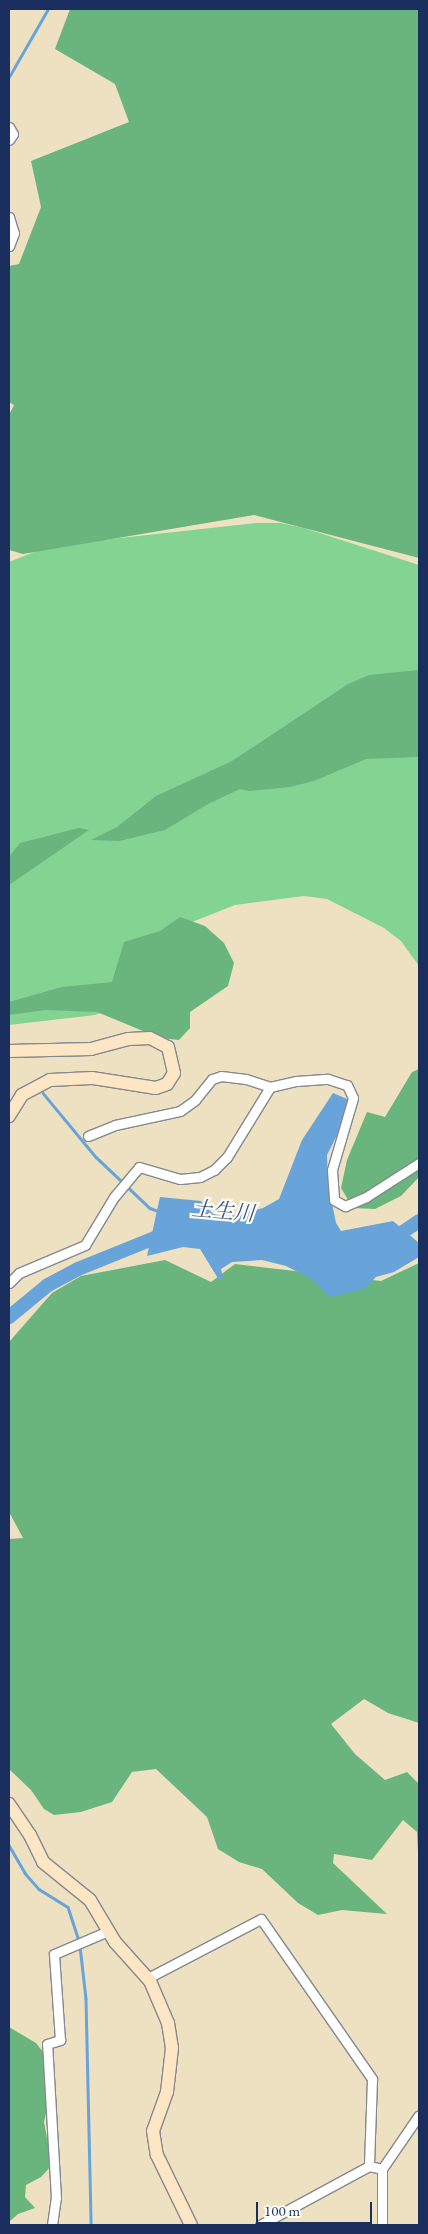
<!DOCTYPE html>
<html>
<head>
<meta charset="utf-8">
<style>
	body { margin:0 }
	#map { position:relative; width:428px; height:2234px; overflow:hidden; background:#eee1c1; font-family:"EB Garamond","Noto Serif JP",serif }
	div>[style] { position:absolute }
	.green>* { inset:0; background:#83d393 }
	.forest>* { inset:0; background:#6ab57d }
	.water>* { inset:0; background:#68a4d9 }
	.stream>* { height:2.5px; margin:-1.25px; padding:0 1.25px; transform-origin:1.25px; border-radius:1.25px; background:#68a4d9 }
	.river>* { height:14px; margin:-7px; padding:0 7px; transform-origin:7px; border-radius:7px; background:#68a4d9 }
	.roads { filter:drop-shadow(1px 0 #848890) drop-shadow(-1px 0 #848890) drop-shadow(0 1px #848890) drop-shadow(0 -1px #848890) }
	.street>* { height:9px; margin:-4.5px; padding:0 4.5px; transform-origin:4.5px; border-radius:4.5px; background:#fff }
	.secondary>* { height:12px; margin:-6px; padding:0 6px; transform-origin:6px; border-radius:6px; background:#fce6c4 }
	span { translate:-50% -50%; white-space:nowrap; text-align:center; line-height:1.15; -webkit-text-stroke:4.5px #fdfcf7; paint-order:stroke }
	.water-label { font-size:21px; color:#365889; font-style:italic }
	.frame { position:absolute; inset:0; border:10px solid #1b2f5e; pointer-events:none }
	.scale { position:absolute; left:256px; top:2202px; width:116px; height:22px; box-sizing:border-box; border:2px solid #1b2f5e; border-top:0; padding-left:6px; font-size:15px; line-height:18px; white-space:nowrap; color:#1b2f5e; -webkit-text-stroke:4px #fdfcf7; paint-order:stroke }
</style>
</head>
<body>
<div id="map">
	<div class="green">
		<i style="clip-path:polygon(257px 523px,281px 523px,304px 528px,419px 565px,419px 966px,401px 941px,384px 928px,327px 899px,304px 896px,235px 905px,172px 930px,117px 1006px,95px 1015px,9px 1025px,9px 562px,37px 551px,102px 540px)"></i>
	</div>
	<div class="forest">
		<i style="clip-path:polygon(70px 9px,419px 9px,419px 558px,254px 515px,23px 554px,9px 550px,9px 415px,14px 405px,9px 402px,9px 266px,19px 264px,41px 207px,31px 161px,129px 122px,115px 84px,55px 49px)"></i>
		<i style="clip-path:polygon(419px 670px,419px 757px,366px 759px,314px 781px,290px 787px,249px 791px,240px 789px,208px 804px,165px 830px,119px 841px,91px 840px,117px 827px,156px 796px,232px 761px,348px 684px,369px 675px)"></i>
		<i style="clip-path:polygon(79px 828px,89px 830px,9px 885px,9px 857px,20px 843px)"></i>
		<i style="clip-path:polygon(180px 917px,205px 926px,224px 943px,234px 963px,228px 986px,190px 1012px,190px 1028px,179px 1040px,160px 1038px,97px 1012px,45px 1010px,9px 1015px,9px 1002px,62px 987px,112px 982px,124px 942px,160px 931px)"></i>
		<i style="clip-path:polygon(419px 1069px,419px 1177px,401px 1196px,375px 1209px,353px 1208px,341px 1188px,347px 1160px,367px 1112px,385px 1117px,412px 1072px)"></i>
		<i style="clip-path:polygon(165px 1260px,211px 1282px,235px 1264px,381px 1281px,419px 1263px,419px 1723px,388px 1713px,364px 1699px,331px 1724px,355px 1754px,385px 1780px,407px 1772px,419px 1784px,419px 1873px,417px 1832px,403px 1820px,372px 1860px,334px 1854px,333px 1863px,387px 1914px,342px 1910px,318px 1915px,298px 1903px,262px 1869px,239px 1862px,218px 1849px,207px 1817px,156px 1769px,132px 1772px,112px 1802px,81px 1812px,54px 1815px,44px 1809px,31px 1790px,9px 1769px,9px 1539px,23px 1538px,9px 1512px,9px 1342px,52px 1293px,81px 1276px)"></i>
		<i style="clip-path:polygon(9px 2027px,36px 2043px,46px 2056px,45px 2089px,48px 2105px,44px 2122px,52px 2165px,41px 2177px,26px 2185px,25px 2197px,35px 2208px,18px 2214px,9px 2222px)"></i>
	</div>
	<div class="water">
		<i style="clip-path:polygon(333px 1093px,354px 1102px,327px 1155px,328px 1183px,336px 1223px,341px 1231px,393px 1221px,419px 1243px,419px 1257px,394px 1272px,376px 1277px,364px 1289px,330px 1297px,310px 1278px,286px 1266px,262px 1260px,232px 1262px,221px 1269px,223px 1278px,219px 1280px,200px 1249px,183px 1247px,147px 1256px,160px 1197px,201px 1201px,213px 1214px,227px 1217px,263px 1208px,279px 1199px,302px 1140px)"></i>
	</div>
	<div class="stream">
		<i style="left:9px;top:77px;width:78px;rotate:-60.2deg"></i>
		<i style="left:43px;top:1093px;width:83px;rotate:50.4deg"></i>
		<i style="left:96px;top:1157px;width:74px;rotate:43.4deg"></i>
		<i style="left:150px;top:1208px;width:9px;rotate:21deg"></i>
		<i style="left:9px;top:1845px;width:32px;rotate:60deg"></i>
		<i style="left:25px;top:1873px;width:21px;rotate:49deg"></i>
		<i style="left:39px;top:1889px;width:34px;rotate:32deg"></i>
		<i style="left:68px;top:1907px;width:36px;rotate:72deg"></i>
		<i style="left:80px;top:1946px;width:53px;rotate:83.5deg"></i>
		<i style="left:86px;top:1999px;width:226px;rotate:88.7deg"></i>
	</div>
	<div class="river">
		<i style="left:391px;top:1240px;width:34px;rotate:-34deg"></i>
		<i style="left:9px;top:1317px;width:50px;rotate:-39.4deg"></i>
		<i style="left:48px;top:1285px;width:34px;rotate:-28deg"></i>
		<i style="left:78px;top:1269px;width:96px;rotate:-22deg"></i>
	</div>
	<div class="roads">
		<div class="street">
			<i style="left:9px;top:127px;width:8px;rotate:60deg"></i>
			<i style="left:13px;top:134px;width:7px;rotate:124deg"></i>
			<i style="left:9px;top:217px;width:17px;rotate:73deg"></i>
			<i style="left:14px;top:233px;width:14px;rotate:111deg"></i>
			<i style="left:88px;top:1136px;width:29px;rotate:-22deg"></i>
			<i style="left:115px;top:1125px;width:66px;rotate:-12.2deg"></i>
			<i style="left:180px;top:1111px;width:19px;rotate:-36deg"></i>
			<i style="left:195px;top:1100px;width:27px;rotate:-51deg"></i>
			<i style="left:212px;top:1079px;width:9px;rotate:-18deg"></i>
			<i style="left:221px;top:1076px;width:25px;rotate:7deg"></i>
			<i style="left:246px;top:1079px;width:25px;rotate:18deg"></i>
			<i style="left:270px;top:1087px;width:27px;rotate:-13deg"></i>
			<i style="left:296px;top:1081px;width:32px;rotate:-4deg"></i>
			<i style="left:328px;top:1079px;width:20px;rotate:18deg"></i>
			<i style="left:347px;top:1085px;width:14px;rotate:65deg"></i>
			<i style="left:353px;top:1098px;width:75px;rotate:106.3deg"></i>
			<i style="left:332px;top:1170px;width:30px;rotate:86deg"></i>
			<i style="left:334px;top:1200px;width:13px;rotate:29deg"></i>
			<i style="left:345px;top:1206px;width:23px;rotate:-23deg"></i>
			<i style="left:366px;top:1197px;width:63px;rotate:-32.7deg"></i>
			<i style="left:9px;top:1283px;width:14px;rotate:-45deg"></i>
			<i style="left:19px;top:1273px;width:72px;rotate:-23deg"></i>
			<i style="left:85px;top:1245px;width:56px;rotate:-58.9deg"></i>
			<i style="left:114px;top:1197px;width:39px;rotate:-50deg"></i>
			<i style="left:139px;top:1167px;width:43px;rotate:16.3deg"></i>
			<i style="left:180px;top:1179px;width:20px;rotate:-6deg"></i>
			<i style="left:200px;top:1177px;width:16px;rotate:-27deg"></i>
			<i style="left:214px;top:1170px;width:18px;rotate:-45deg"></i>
			<i style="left:227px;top:1157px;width:82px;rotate:-58.4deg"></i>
			<i style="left:148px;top:1978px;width:127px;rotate:-27.6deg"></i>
			<i style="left:261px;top:1919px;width:195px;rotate:55.2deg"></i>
			<i style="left:372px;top:2079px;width:87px;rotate:92deg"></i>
			<i style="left:52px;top:2225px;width:27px;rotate:-82deg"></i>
			<i style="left:56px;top:2198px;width:154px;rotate:-93.3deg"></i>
			<i style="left:47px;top:2044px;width:14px;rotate:-17deg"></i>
			<i style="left:60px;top:2040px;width:86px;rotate:-94deg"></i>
			<i style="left:54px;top:1954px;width:59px;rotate:-23.1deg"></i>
			<i style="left:260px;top:2225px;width:124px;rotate:-28.4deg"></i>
			<i style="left:369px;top:2166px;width:13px;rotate:13deg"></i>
			<i style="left:382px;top:2225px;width:56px;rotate:-90deg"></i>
			<i style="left:382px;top:2169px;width:65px;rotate:-55.6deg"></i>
		</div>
		<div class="secondary">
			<i style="left:9px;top:1051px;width:82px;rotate:-1.4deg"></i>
			<i style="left:91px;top:1049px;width:39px;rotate:-15deg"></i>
			<i style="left:129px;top:1039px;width:21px;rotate:-3deg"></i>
			<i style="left:150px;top:1038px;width:20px;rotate:27deg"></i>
			<i style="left:168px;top:1047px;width:27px;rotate:77deg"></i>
			<i style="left:174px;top:1073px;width:13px;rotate:122deg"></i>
			<i style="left:167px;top:1084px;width:12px;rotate:160deg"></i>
			<i style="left:156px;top:1088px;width:65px;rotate:-171.1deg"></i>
			<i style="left:92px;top:1078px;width:42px;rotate:177.3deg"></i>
			<i style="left:50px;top:1080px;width:32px;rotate:152deg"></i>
			<i style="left:22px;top:1095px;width:25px;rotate:122deg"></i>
			<i style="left:9px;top:1804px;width:37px;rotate:56deg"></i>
			<i style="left:30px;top:1835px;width:30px;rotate:64deg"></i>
			<i style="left:43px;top:1862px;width:60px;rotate:39deg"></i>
			<i style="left:90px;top:1900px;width:49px;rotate:59.2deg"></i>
			<i style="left:115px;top:1942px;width:52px;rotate:48.1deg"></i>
			<i style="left:150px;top:1981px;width:46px;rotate:66.8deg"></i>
			<i style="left:168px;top:2023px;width:25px;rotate:81deg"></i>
			<i style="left:172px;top:2048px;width:44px;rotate:96.5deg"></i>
			<i style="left:167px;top:2092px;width:41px;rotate:109.7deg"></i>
			<i style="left:153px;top:2131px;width:24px;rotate:81deg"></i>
			<i style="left:157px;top:2155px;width:78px;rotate:64.1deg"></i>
		</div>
	</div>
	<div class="water-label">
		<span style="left:223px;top:1211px;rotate:5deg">土生川</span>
	</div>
	<div class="frame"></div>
	<div class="scale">100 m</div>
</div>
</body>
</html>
